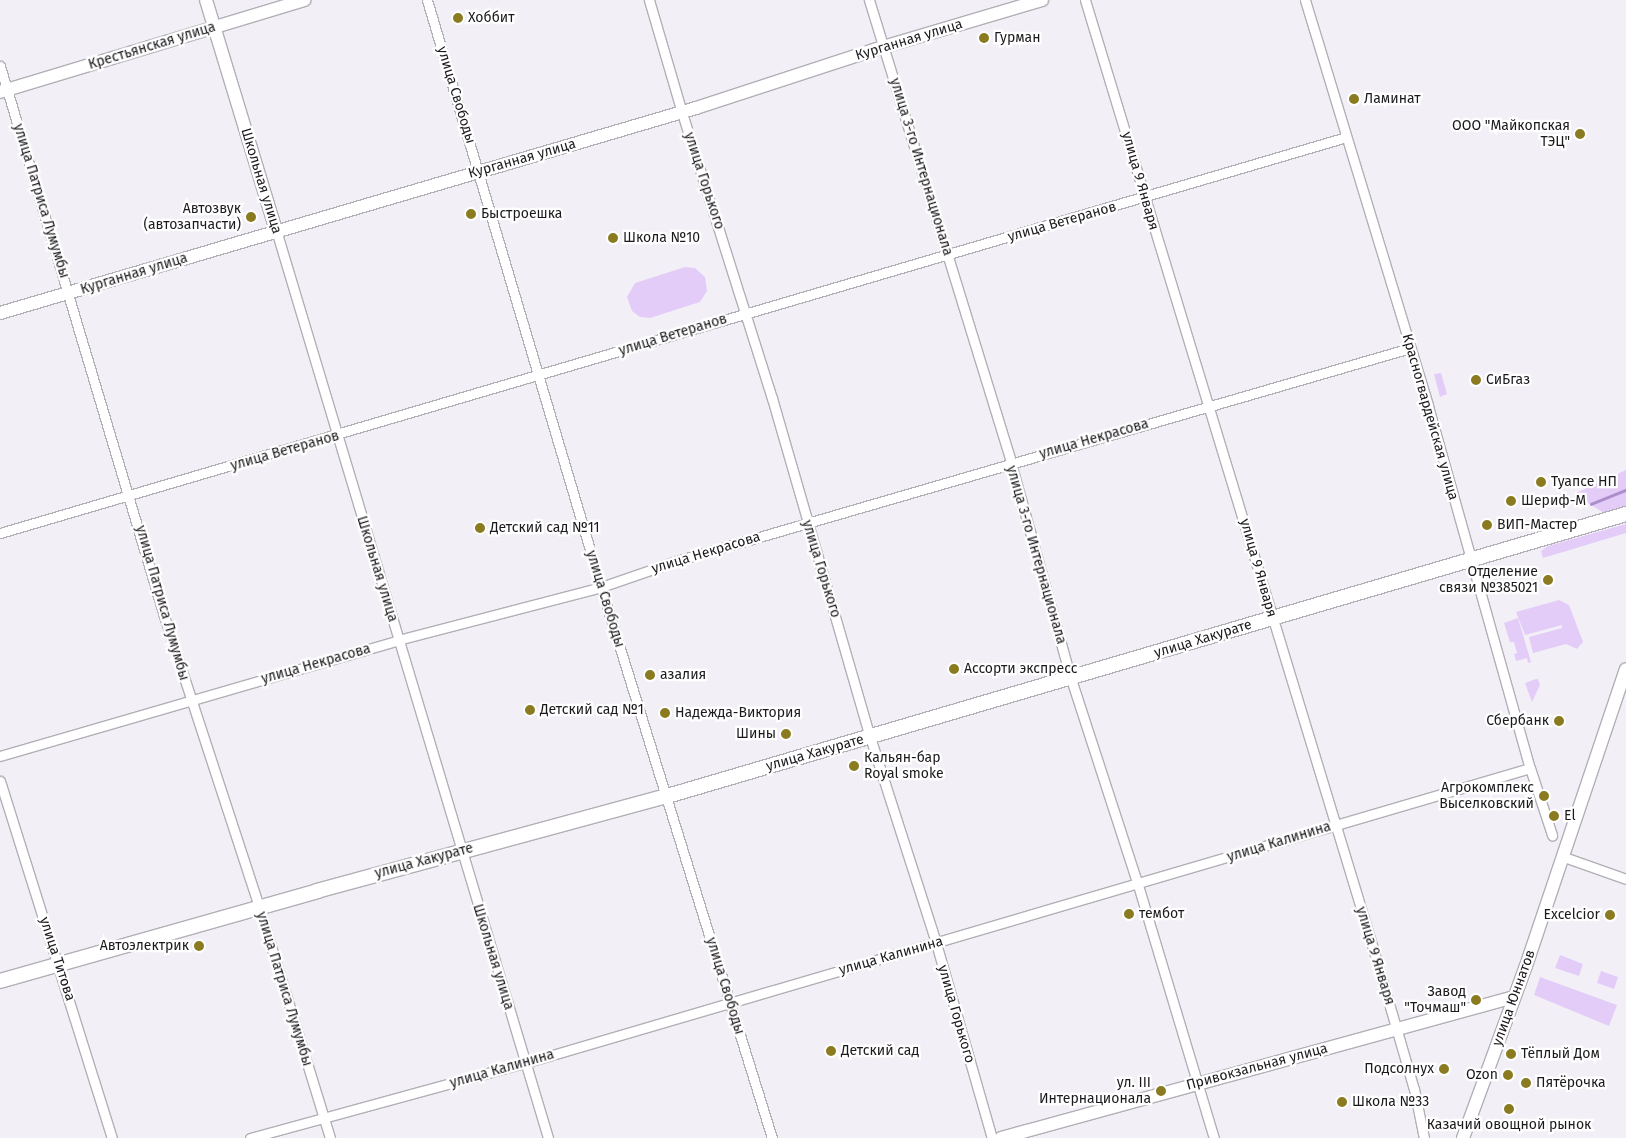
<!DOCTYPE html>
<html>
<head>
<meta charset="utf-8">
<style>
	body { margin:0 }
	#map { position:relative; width:1626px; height:1138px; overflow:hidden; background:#f3eff7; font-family:"Fira Sans",sans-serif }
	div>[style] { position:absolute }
	.green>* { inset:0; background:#e3cdf8 }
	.stream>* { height:2.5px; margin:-1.25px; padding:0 1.25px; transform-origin:1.25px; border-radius:1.25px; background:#ae8eca }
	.roads { filter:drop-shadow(1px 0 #b3afb7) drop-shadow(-1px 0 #b3afb7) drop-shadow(0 1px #b3afb7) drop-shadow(0 -1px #b3afb7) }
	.street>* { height:9px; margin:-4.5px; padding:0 4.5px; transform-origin:4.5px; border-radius:4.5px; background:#fff }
	.secondary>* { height:12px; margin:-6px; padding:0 6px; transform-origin:6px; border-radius:6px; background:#fff }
	.primary>* { height:14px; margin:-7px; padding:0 7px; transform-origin:7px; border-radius:7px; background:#fff }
	.dots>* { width:14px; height:14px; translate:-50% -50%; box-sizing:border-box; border:2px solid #fff; border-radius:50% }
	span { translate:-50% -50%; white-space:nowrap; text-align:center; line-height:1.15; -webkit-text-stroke:4.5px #fff; paint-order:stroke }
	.poi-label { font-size:14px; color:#1b191c }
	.left { translate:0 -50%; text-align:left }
	.right { translate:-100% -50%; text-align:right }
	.street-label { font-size:14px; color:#1b191c }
</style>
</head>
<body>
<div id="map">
	<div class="green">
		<i style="clip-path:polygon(685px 267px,695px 268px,705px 277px,707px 291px,700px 302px,650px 318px,640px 317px,632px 311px,627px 297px,635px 283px)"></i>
		<i style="clip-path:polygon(1441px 373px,1447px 394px,1440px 397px,1434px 374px)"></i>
		<i style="clip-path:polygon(1626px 470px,1626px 506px,1604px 513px,1574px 494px)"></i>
		<i style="clip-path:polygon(1626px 524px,1626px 533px,1543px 558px,1541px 551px,1548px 546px)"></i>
		<i style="clip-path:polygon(1559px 600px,1569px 605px,1583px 642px,1577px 649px,1566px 644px,1533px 653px,1529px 637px,1562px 628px,1562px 625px,1525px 635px,1516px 612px)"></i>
		<i style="clip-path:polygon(1518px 618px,1531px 662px,1528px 663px,1527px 658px,1516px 661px,1514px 654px,1517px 653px,1514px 642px,1510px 642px,1504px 623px)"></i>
		<i style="clip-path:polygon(1536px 679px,1538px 679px,1540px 685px,1532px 702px,1525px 683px)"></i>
		<i style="clip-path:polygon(1560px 955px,1583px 964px,1579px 976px,1555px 968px)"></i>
		<i style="clip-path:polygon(1601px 971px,1618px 977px,1614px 989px,1597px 983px)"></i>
		<i style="clip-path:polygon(1540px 977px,1617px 1005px,1609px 1026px,1534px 995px)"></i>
	</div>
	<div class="stream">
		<i style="left:1591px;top:504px;width:38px;rotate:-22deg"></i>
	</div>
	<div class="roads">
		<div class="street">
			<i style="left:427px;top:0;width:612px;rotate:73.49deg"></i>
			<i style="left:601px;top:587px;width:577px;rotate:72.76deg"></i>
			<i style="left:649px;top:0;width:118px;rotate:73.7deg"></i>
			<i style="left:682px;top:113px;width:299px;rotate:72.5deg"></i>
			<i style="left:772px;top:398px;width:353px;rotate:73.9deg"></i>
			<i style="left:870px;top:737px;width:216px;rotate:72.2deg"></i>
			<i style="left:936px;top:943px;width:203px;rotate:74deg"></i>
			<i style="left:869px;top:0;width:484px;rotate:72.9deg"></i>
			<i style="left:1011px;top:463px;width:224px;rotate:74.5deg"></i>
			<i style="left:1071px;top:679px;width:217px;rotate:72deg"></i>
			<i style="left:1138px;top:885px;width:264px;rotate:73.3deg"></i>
			<i style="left:1085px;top:0;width:980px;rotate:73.1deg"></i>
			<i style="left:1370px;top:938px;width:157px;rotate:73.8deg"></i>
			<i style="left:1414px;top:1089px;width:50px;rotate:78.5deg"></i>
			<i style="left:1305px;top:0;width:424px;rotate:73.1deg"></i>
			<i style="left:1428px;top:406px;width:376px;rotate:74.3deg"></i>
			<i style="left:1530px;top:768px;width:71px;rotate:71.8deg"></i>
			<i style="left:0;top:66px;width:574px;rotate:73.4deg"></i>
			<i style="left:164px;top:616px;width:306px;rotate:71.9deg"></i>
			<i style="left:259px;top:907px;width:242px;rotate:72.9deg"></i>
			<i style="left:276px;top:230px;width:948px;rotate:73.32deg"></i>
			<i style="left:0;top:533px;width:1403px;rotate:-16.39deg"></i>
			<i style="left:0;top:756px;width:415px;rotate:-16.2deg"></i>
			<i style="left:398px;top:640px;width:210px;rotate:-14.6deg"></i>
			<i style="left:601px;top:587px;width:76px;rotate:-19.1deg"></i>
			<i style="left:673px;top:562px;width:767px;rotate:-16.19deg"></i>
			<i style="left:0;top:781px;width:374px;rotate:72.6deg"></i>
			<i style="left:1564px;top:857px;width:66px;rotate:19.5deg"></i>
			<i style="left:250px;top:1138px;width:285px;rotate:-15.3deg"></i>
			<i style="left:525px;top:1063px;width:1047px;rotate:-16.36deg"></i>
		</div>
		<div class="secondary">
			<i style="left:206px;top:0;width:240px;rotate:73.1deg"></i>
			<i style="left:0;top:92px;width:318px;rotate:-16.8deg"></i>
			<i style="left:0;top:313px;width:726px;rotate:-16.41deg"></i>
			<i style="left:696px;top:108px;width:197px;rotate:-18.1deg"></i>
			<i style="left:883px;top:47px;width:166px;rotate:-16.5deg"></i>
			<i style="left:1001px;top:1138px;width:532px;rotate:-15.37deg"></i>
			<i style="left:1463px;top:1138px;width:183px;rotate:-69.9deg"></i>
			<i style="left:1526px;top:966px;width:313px;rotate:-71.4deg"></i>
		</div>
		<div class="primary">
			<i style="left:0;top:981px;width:330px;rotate:-15.8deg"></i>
			<i style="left:317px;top:891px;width:360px;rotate:-15.2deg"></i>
			<i style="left:664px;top:797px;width:1003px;rotate:-16.39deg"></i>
		</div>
	</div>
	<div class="dots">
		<i style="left:458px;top:18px;background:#8b7b20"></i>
		<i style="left:984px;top:38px;background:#8b7b20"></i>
		<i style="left:1354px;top:99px;background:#8b7b20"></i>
		<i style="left:1580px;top:134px;background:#8b7b20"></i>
		<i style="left:471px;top:214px;background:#8b7b20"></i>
		<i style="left:251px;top:217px;background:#8b7b20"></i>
		<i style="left:613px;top:238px;background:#8b7b20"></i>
		<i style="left:1476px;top:380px;background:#8b7b20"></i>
		<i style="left:1541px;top:482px;background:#8b7b20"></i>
		<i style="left:1511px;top:501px;background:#8b7b20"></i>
		<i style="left:1487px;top:525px;background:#8b7b20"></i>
		<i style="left:480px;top:528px;background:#8b7b20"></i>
		<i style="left:1548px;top:580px;background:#8b7b20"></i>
		<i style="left:954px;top:669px;background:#8b7b20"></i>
		<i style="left:650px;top:675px;background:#8b7b20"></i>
		<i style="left:530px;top:710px;background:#8b7b20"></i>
		<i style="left:665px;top:713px;background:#8b7b20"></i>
		<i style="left:1559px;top:721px;background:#8b7b20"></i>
		<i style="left:786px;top:734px;background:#8b7b20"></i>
		<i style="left:854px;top:766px;background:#8b7b20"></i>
		<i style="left:1544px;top:796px;background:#8b7b20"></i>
		<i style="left:1554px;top:816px;background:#8b7b20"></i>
		<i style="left:1129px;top:914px;background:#8b7b20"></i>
		<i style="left:1610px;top:915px;background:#8b7b20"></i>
		<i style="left:199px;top:946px;background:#8b7b20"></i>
		<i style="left:1476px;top:1000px;background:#8b7b20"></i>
		<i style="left:831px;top:1051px;background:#8b7b20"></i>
		<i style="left:1511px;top:1054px;background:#8b7b20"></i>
		<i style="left:1444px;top:1069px;background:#8b7b20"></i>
		<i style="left:1508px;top:1075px;background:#8b7b20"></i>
		<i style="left:1526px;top:1083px;background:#8b7b20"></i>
		<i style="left:1161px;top:1091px;background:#8b7b20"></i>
		<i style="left:1342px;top:1102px;background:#8b7b20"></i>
		<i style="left:1509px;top:1109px;background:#8b7b20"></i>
	</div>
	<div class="poi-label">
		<span class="left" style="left:468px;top:18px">Хоббит</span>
		<span class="left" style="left:994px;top:38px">Гурман</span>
		<span class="left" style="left:1364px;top:99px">Ламинат</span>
		<span class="right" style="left:1570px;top:134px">ООО "Майкопская<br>ТЭЦ"</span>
		<span class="right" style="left:241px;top:217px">Автозвук<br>(автозапчасти)</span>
		<span class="left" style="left:481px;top:214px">Быстроешка</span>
		<span class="left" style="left:623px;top:238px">Школа №10</span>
		<span class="left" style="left:1486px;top:380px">СиБгаз</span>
		<span class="left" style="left:1551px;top:482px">Туапсе НП</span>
		<span class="left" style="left:1521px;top:501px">Шериф-М</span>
		<span class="left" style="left:1497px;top:525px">ВИП-Мастер</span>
		<span class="left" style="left:490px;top:528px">Детский сад №11</span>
		<span class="right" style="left:1538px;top:580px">Отделение<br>связи №385021</span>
		<span class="left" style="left:964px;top:669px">Ассорти экспресс</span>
		<span class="left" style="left:660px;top:675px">азалия</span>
		<span class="left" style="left:540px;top:710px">Детский сад №1</span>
		<span class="left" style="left:675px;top:713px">Надежда-Виктория</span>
		<span class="right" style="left:1549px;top:721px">Сбербанк</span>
		<span class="right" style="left:776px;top:734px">Шины</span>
		<span class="left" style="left:864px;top:766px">Кальян-бар<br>Royal smoke</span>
		<span class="right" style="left:1534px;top:796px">Агрокомплекс<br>Выселковский</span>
		<span class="left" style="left:1564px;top:816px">El</span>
		<span class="left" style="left:1139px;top:914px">тембот</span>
		<span class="right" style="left:1600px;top:915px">Excelcior</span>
		<span class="right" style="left:189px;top:946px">Автоэлектрик</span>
		<span class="right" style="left:1466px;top:1000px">Завод<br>"Точмаш"</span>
		<span class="left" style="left:841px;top:1051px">Детский сад</span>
		<span class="left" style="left:1521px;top:1054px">Тёплый Дом</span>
		<span class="right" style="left:1434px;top:1069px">Подсолнух</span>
		<span class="right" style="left:1498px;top:1075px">Ozon</span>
		<span class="right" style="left:1151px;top:1091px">ул. III<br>Интернационала</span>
		<span class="left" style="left:1536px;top:1083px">Пятёрочка</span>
		<span class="left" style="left:1352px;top:1102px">Школа №33</span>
		<span style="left:1509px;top:1125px">Казачий овощной рынок</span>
	</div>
	<div class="street-label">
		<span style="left:909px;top:40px;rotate:-17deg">Курганная улица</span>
		<span style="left:152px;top:46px;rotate:-17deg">Крестьянская улица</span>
		<span style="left:456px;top:95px;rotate:73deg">улица Свободы</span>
		<span style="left:522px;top:159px;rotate:-16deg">Курганная улица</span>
		<span style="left:921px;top:167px;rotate:73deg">улица 3-го Интернационала</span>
		<span style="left:261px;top:181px;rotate:73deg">Школьная улица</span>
		<span style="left:704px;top:181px;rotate:72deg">улица Горького</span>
		<span style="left:1140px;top:181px;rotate:74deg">улица 9 Января</span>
		<span style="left:41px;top:201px;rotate:73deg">улица Патриса Лумумбы</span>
		<span style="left:1062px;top:222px;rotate:-16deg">улица Ветеранов</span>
		<span style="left:134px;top:274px;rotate:-17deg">Курганная улица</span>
		<span style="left:673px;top:335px;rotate:-17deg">улица Ветеранов</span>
		<span style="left:1430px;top:417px;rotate:74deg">Красногвардейская улица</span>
		<span style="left:1094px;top:439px;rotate:-16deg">улица Некрасова</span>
		<span style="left:285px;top:451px;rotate:-16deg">улица Ветеранов</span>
		<span style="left:706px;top:553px;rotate:-17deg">улица Некрасова</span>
		<span style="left:1036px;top:555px;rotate:74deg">улица 3-го Интернационала</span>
		<span style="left:1258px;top:568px;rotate:74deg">улица 9 Января</span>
		<span style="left:377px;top:569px;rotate:73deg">Школьная улица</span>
		<span style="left:821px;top:569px;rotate:73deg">улица Горького</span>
		<span style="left:605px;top:599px;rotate:73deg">улица Свободы</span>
		<span style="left:162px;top:603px;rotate:74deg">улица Патриса Лумумбы</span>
		<span style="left:1203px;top:639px;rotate:-17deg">улица Хакурате</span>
		<span style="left:316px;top:664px;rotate:-16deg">улица Некрасова</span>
		<span style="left:815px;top:753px;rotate:-16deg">улица Хакурате</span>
		<span style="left:1279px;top:842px;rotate:-17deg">улица Калинина</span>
		<span style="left:424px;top:861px;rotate:-15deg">улица Хакурате</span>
		<span style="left:891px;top:956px;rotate:-16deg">улица Калинина</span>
		<span style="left:1375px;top:956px;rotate:73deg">улица 9 Января</span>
		<span style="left:493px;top:957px;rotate:73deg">Школьная улица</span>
		<span style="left:57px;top:959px;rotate:72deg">улица Титова</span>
		<span style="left:725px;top:986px;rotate:73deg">улица Свободы</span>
		<span style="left:284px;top:989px;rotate:73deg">улица Патриса Лумумбы</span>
		<span style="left:1514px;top:998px;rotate:-70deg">улица Юннатов</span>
		<span style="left:956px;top:1014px;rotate:74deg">улица Горького</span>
		<span style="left:1257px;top:1067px;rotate:-15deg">Привокзальная улица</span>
		<span style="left:502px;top:1069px;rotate:-16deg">улица Калинина</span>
	</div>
</div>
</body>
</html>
